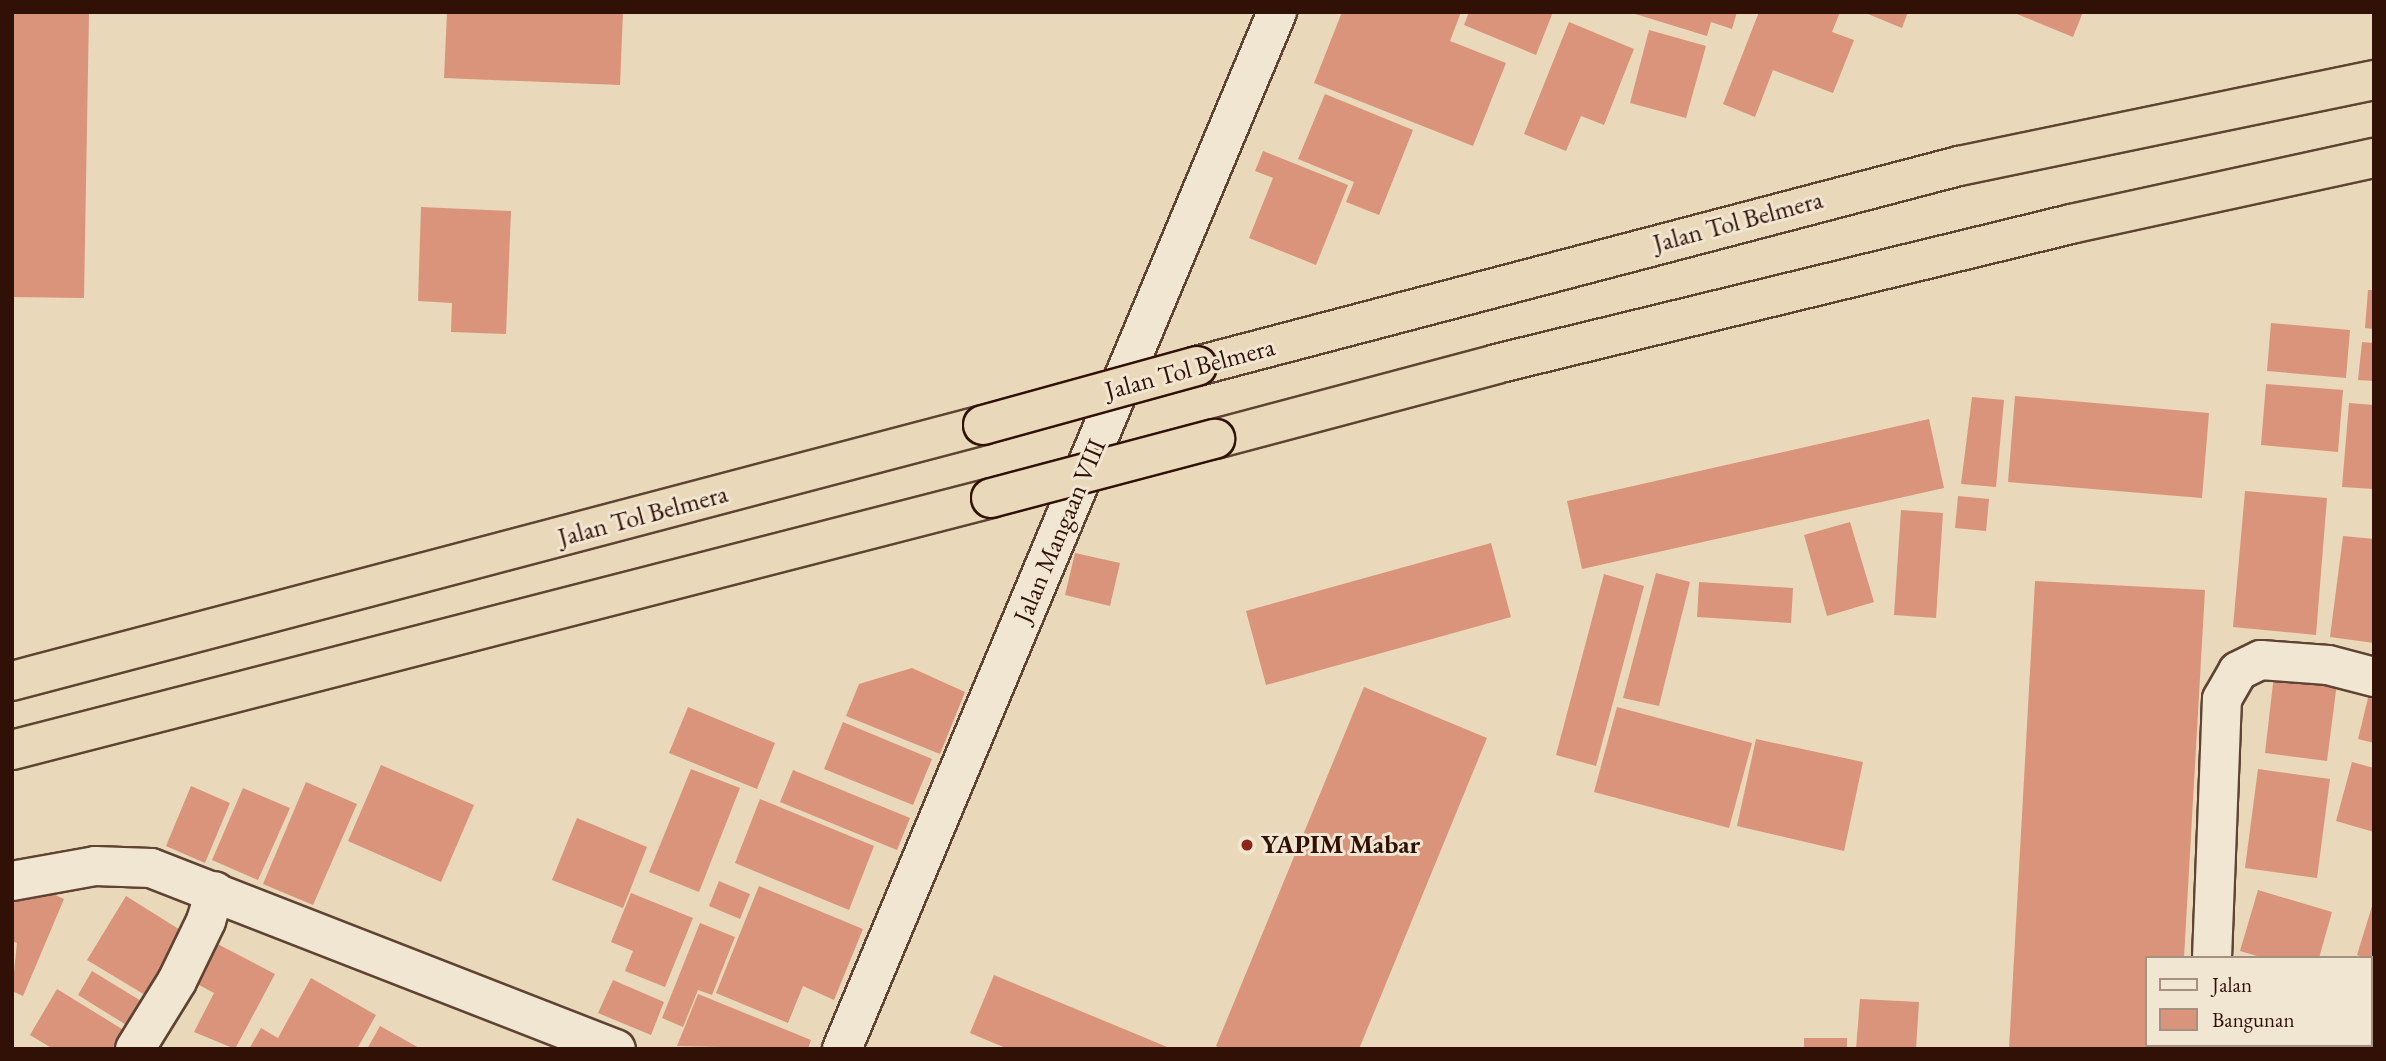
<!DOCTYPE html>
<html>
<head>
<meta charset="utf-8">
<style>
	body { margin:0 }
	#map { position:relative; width:2386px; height:1061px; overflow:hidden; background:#e9d8b9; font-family:"EB Garamond",serif }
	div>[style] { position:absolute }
	.building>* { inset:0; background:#da947b }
	.roads { filter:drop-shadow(2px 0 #5f4333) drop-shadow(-2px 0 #5f4333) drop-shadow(0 2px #5f4333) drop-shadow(0 -2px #5f4333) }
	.minor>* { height:38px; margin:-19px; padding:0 19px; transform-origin:19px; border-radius:19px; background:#f1e6d2 }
	.tertiary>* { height:38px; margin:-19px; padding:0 19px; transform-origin:19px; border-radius:19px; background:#f1e6d2 }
	.motorway>* { height:38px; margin:-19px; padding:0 19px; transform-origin:19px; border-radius:19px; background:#e9d8b9 }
	.bridges { filter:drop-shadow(2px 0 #311106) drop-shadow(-2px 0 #311106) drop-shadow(0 2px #311106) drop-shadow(0 -2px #311106) }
	.motorway-bridge>* { height:38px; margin:-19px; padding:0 19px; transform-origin:19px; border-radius:19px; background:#e9d8b9 }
	.dots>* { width:19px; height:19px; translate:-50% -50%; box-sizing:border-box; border:4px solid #f1e6d2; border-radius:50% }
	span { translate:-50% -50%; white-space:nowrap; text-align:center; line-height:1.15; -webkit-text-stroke:6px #f1e6d2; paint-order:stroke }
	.street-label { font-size:26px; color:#311106 }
	.poi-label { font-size:26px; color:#311106; font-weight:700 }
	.left { translate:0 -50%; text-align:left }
	.frame { position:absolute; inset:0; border:14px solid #311106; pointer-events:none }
	.legend { position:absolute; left:2145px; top:956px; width:228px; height:91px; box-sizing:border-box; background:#f1e6d2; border:2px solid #a49180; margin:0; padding:9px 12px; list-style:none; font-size:21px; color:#311106 }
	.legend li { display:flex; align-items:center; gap:14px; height:35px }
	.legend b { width:35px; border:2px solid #a49180 }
</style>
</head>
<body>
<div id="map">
	<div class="building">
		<i style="clip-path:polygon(12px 12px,89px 12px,84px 298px,12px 297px)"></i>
		<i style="clip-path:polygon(447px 12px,623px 12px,620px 85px,444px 78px)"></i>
		<i style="clip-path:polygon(1342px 12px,1461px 12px,1450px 41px,1506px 63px,1473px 146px,1314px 83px)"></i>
		<i style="clip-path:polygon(1469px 12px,1553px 12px,1536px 55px,1464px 25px)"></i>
		<i style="clip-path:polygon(1737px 12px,1732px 29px,1711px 22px,1707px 36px,1632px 13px)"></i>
		<i style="clip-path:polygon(1759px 12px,1840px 12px,1832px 32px,1854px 40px,1833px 93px,1773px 70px,1755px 117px,1723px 104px)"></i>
		<i style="clip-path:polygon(1863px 12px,1908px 12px,1902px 28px)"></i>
		<i style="clip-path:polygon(2012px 12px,2083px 12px,2073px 37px)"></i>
		<i style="clip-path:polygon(1569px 22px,1634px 49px,1604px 125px,1581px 116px,1566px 151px,1524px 134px)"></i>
		<i style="clip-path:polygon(1649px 30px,1706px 46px,1686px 118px,1630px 103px)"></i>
		<i style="clip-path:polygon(1325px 94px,1413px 130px,1379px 215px,1346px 202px,1354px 182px,1298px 159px)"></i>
		<i style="clip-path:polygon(1263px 151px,1348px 185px,1316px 265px,1249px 238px,1273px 178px,1255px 171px)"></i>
		<i style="clip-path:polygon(421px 207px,511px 211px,506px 334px,451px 332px,452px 303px,418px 301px)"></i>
		<i style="clip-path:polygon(2368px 290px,2374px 290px,2374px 329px,2365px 328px)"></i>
		<i style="clip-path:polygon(2271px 323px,2350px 330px,2346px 378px,2267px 371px)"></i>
		<i style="clip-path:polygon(2362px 342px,2374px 343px,2374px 381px,2358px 380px)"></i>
		<i style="clip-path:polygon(2266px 384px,2343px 390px,2338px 452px,2261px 445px)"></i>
		<i style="clip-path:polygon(2015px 396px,2209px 413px,2202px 498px,2008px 482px)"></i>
		<i style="clip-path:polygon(1972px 397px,2004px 400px,1996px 487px,1961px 484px)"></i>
		<i style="clip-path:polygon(2349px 403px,2374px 405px,2374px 489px,2342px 487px)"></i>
		<i style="clip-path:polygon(1929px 419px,1944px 488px,1582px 569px,1567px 501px)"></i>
		<i style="clip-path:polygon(2245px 491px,2327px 498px,2316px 635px,2233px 627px)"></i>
		<i style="clip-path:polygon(1958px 496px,1989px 499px,1986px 531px,1955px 528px)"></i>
		<i style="clip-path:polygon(1901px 510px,1943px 513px,1936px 618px,1894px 615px)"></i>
		<i style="clip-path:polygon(1850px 522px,1874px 602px,1827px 616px,1804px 535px)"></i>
		<i style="clip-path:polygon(2343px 536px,2374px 539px,2374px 643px,2330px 637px)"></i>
		<i style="clip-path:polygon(1491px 543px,1511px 617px,1266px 685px,1246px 611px)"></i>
		<i style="clip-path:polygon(1075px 553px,1120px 563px,1110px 606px,1065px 595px)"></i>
		<i style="clip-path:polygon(1656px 573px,1690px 582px,1659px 706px,1623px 698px)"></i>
		<i style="clip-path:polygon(1604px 574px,1644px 586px,1596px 766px,1556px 755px)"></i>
		<i style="clip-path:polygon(2035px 581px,2205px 590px,2184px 958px,2146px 958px,2146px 1045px,2179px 1045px,2179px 1049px,2009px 1049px)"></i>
		<i style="clip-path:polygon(1699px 582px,1793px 588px,1791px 623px,1697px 617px)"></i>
		<i style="clip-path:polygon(912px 668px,965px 692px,940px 754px,846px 716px,859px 684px)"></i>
		<i style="clip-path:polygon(2274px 675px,2337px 683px,2327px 761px,2265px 753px)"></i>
		<i style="clip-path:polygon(1364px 687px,1487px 738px,1359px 1049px,1223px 1049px,1216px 1046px)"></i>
		<i style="clip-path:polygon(2369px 694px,2374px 695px,2374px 743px,2358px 739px)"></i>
		<i style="clip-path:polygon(688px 707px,775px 743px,757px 789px,669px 753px)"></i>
		<i style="clip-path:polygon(1617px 707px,1752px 743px,1729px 828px,1594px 792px)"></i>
		<i style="clip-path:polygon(843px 722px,932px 759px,913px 805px,824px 769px)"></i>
		<i style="clip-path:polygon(1756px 739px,1863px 762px,1844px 851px,1737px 826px)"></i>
		<i style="clip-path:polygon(2352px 762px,2374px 768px,2374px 832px,2336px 821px)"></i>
		<i style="clip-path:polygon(381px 765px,474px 805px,441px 882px,348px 841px)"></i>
		<i style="clip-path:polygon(691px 769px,740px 788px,699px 892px,649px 872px)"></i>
		<i style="clip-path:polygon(2258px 769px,2330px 779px,2317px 878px,2245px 868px)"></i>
		<i style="clip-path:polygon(793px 770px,910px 818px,897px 850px,780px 802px)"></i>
		<i style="clip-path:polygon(306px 782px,357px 804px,313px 905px,263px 884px)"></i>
		<i style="clip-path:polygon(191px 786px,230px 803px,205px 863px,166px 846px)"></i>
		<i style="clip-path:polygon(243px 788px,290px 808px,258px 880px,212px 860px)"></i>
		<i style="clip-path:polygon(760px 799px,874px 846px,849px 910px,735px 863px)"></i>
		<i style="clip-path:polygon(577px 818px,647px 847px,623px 908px,552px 880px)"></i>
		<i style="clip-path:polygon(22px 880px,64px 899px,23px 996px,12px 991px,17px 943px,12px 941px,12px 903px)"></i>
		<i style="clip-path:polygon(719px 881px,750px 894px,740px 919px,709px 906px)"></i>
		<i style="clip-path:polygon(759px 886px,863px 929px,834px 1000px,803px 986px,788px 1023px,716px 993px)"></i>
		<i style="clip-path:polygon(2258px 890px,2332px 912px,2319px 958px,2264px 958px,2240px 951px)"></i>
		<i style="clip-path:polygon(631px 893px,693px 918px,665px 987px,625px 971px,633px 951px,611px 942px)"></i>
		<i style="clip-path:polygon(126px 896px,193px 938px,155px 1001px,87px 960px)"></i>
		<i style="clip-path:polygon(2373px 903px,2374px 903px,2374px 960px,2357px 955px)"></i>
		<i style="clip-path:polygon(700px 923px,735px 937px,712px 995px,698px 990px,683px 1027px,662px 1018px)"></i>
		<i style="clip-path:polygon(208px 939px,275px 974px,235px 1049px,194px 1032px,214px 993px,188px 979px)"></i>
		<i style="clip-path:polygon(2370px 970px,2374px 1049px,2335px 1046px,2370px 1045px)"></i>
		<i style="clip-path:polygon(92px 971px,151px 1007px,136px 1031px,78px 995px)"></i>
		<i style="clip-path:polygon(994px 975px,1172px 1049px,1008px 1049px,970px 1033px)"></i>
		<i style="clip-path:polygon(311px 978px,376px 1015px,357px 1049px,249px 1049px,261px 1028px,278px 1038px)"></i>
		<i style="clip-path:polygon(613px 980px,664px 1002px,651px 1035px,598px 1013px)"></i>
		<i style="clip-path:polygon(57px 989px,130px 1034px,121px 1049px,53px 1049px,30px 1035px)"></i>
		<i style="clip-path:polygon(698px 994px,811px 1040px,808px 1049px,677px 1046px)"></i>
		<i style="clip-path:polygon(1860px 999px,1919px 1002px,1916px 1049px,1856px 1049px)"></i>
		<i style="clip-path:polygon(380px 1026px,421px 1049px,367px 1049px)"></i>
		<i style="clip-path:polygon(1804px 1038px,1847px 1038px,1847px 1049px,1804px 1049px)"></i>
	</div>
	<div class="roads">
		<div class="minor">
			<i style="left:12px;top:881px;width:84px;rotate:-10.2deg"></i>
			<i style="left:95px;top:866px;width:56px;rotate:2deg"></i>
			<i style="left:151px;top:868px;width:499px;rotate:21.3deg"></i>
			<i style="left:2212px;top:958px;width:259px;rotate:-87.8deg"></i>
			<i style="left:2222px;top:699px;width:32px;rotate:-60deg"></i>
			<i style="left:2238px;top:671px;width:25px;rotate:-26deg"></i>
			<i style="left:2261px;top:660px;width:67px;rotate:4.3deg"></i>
			<i style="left:2328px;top:665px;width:48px;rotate:14.6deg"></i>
			<i style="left:135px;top:1049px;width:80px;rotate:-58.3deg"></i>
			<i style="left:177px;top:981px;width:67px;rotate:-64.2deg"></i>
			<i style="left:206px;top:921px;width:31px;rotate:-73deg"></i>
			<i style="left:2208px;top:1049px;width:4px;rotate:-90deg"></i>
		</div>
		<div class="tertiary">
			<i style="left:842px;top:1049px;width:1125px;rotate:-67.24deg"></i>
		</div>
		<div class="motorway">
			<i style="left:1197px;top:366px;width:788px;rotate:-14.71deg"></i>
			<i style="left:1959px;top:166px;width:424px;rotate:-11.7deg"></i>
			<i style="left:1215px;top:439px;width:291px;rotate:-14.9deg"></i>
			<i style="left:1496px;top:364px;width:592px;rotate:-13.68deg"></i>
			<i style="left:2071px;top:224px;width:310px;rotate:-12.3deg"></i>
			<i style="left:12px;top:681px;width:1004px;rotate:-14.77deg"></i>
			<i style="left:12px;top:750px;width:1011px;rotate:-14.43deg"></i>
		</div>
	</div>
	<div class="bridges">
		<div class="motorway-bridge">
			<i style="left:983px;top:425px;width:222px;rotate:-15.4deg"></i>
			<i style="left:991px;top:498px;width:232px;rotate:-14.8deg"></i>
		</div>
	</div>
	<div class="dots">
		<i style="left:1247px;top:845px;background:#8f2418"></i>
	</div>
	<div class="street-label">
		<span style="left:1738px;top:222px;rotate:-15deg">Jalan Tol Belmera</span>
		<span style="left:1190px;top:369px;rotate:-15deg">Jalan Tol Belmera</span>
		<span style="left:643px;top:516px;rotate:-15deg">Jalan Tol Belmera</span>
		<span style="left:1060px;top:531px;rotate:-67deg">Jalan Mangaan VIII</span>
	</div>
	<div class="poi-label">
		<span class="left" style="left:1261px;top:845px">YAPIM Mabar</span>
	</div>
	<div class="frame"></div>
	<ul class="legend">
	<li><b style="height:9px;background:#f1e6d2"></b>Jalan</li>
	<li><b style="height:19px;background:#da947b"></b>Bangunan</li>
	</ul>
</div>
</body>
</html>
